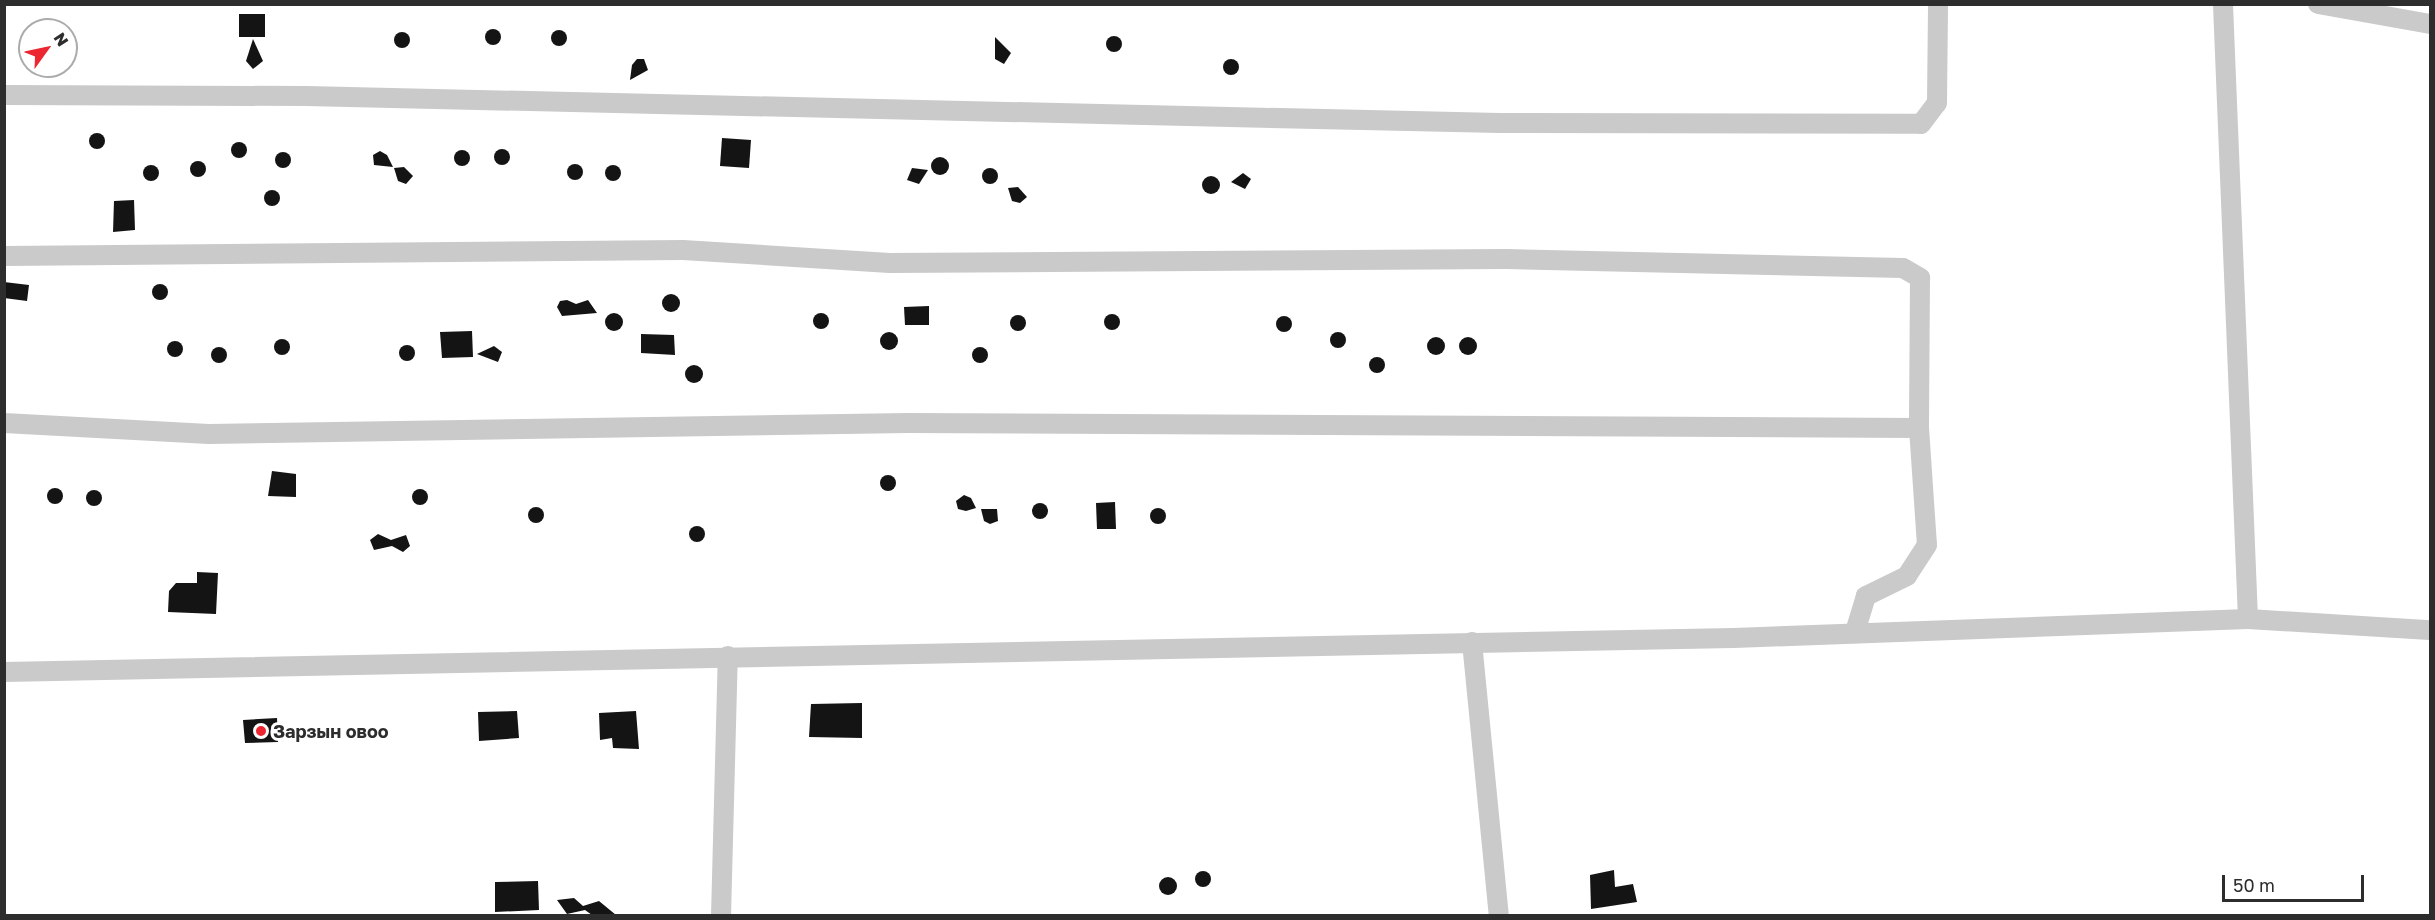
<!DOCTYPE html>
<html>
<head>
<meta charset="utf-8">
<style>
	body { margin:0 }
	#map { position:relative; width:2435px; height:920px; overflow:hidden; background:#fff; font-family:"Golos Text",sans-serif }
	div>[style] { position:absolute }
	.building>* { inset:0; background:#141414 }
	.round { border-radius:50% }
	.minor>* { height:20px; margin:-10px; padding:0 10px; transform-origin:10px; border-radius:10px; background:#cacaca }
	.dots>* { width:16px; height:16px; translate:-50% -50%; box-sizing:border-box; border:3px solid #fff; border-radius:50% }
	span { translate:-50% -50%; white-space:nowrap; text-align:center; line-height:1.15; -webkit-text-stroke:6px #fff; paint-order:stroke }
	.poi-label { font-size:18px; color:#2d2d2d; font-weight:700 }
	.left { translate:0 -50%; text-align:left }
	.frame { position:absolute; inset:0; border:6px solid #2d2d2d; pointer-events:none }
	.north { position:absolute; left:18px; top:18px; width:60px; height:60px; box-sizing:border-box; background:#fff; border:2px solid #ababab; border-radius:50%; rotate:57deg; font-size:16px; font-weight:700; line-height:24px; text-align:center; color:#2d2d2d }
	.north::after { content:''; display:block; margin:auto; width:21px; height:27px; background:#ec2732; clip-path:polygon(50% 0,100% 100%,50% 72%,0 100%) }
	.scale { position:absolute; left:2222px; top:875px; width:142px; height:27px; box-sizing:border-box; border:3px solid #2d2d2d; border-top:0; padding-left:8px; font-size:18px; line-height:21px; white-space:nowrap; color:#2d2d2d; -webkit-text-stroke:4px #fff; paint-order:stroke }
</style>
</head>
<body>
<div id="map">
	<div class="building">
		<i style="clip-path:polygon(239px 14px,265px 14px,265px 37px,239px 37px)"></i>
		<i class="round" style="left:485px;top:29px;width:16px;height:16px"></i>
		<i class="round" style="left:551px;top:30px;width:16px;height:16px"></i>
		<i class="round" style="left:394px;top:32px;width:16px;height:16px"></i>
		<i class="round" style="left:1106px;top:36px;width:16px;height:16px"></i>
		<i style="clip-path:polygon(995px 37px,1011px 53px,1004px 64px,995px 59px)"></i>
		<i style="clip-path:polygon(253px 39px,263px 61px,253px 69px,246px 61px)"></i>
		<i class="round" style="left:1223px;top:59px;width:16px;height:16px"></i>
		<i style="clip-path:polygon(637px 59px,644px 59px,648px 70px,630px 80px,632px 65px)"></i>
		<i class="round" style="left:89px;top:133px;width:16px;height:16px"></i>
		<i style="clip-path:polygon(722px 138px,751px 140px,749px 168px,720px 166px)"></i>
		<i class="round" style="left:231px;top:142px;width:16px;height:16px"></i>
		<i class="round" style="left:494px;top:149px;width:16px;height:16px"></i>
		<i class="round" style="left:454px;top:150px;width:16px;height:16px"></i>
		<i style="clip-path:polygon(380px 151px,387px 155px,393px 167px,374px 165px,373px 155px)"></i>
		<i class="round" style="left:275px;top:152px;width:16px;height:16px"></i>
		<i class="round" style="left:931px;top:157px;width:18px;height:18px"></i>
		<i class="round" style="left:190px;top:161px;width:16px;height:16px"></i>
		<i class="round" style="left:567px;top:164px;width:16px;height:16px"></i>
		<i class="round" style="left:605px;top:165px;width:16px;height:16px"></i>
		<i class="round" style="left:143px;top:165px;width:16px;height:16px"></i>
		<i style="clip-path:polygon(404px 167px,413px 176px,406px 184px,398px 181px,394px 168px)"></i>
		<i class="round" style="left:982px;top:168px;width:16px;height:16px"></i>
		<i style="clip-path:polygon(912px 168px,928px 170px,919px 184px,907px 180px)"></i>
		<i style="clip-path:polygon(1243px 173px,1251px 179px,1245px 189px,1231px 182px)"></i>
		<i class="round" style="left:1202px;top:176px;width:18px;height:18px"></i>
		<i style="clip-path:polygon(1018px 187px,1027px 197px,1020px 203px,1012px 201px,1008px 188px)"></i>
		<i class="round" style="left:264px;top:190px;width:16px;height:16px"></i>
		<i style="clip-path:polygon(134px 200px,135px 230px,113px 232px,114px 201px)"></i>
		<i style="clip-path:polygon(4px 282px,29px 285px,27px 301px,4px 298px)"></i>
		<i class="round" style="left:152px;top:284px;width:16px;height:16px"></i>
		<i class="round" style="left:662px;top:294px;width:18px;height:18px"></i>
		<i style="clip-path:polygon(567px 300px,576px 304px,588px 300px,597px 313px,562px 316px,557px 307px,560px 301px)"></i>
		<i style="clip-path:polygon(929px 306px,929px 325px,905px 325px,904px 307px)"></i>
		<i class="round" style="left:813px;top:313px;width:16px;height:16px"></i>
		<i class="round" style="left:605px;top:313px;width:18px;height:18px"></i>
		<i class="round" style="left:1104px;top:314px;width:16px;height:16px"></i>
		<i class="round" style="left:1010px;top:315px;width:16px;height:16px"></i>
		<i class="round" style="left:1276px;top:316px;width:16px;height:16px"></i>
		<i style="clip-path:polygon(472px 331px,473px 357px,442px 358px,440px 332px)"></i>
		<i class="round" style="left:1330px;top:332px;width:16px;height:16px"></i>
		<i class="round" style="left:880px;top:332px;width:18px;height:18px"></i>
		<i style="clip-path:polygon(641px 334px,674px 335px,675px 355px,641px 353px)"></i>
		<i class="round" style="left:1427px;top:337px;width:18px;height:18px"></i>
		<i class="round" style="left:1459px;top:337px;width:18px;height:18px"></i>
		<i class="round" style="left:274px;top:339px;width:16px;height:16px"></i>
		<i class="round" style="left:167px;top:341px;width:16px;height:16px"></i>
		<i class="round" style="left:399px;top:345px;width:16px;height:16px"></i>
		<i style="clip-path:polygon(494px 346px,502px 352px,498px 362px,477px 354px)"></i>
		<i class="round" style="left:211px;top:347px;width:16px;height:16px"></i>
		<i class="round" style="left:972px;top:347px;width:16px;height:16px"></i>
		<i class="round" style="left:1369px;top:357px;width:16px;height:16px"></i>
		<i class="round" style="left:685px;top:365px;width:18px;height:18px"></i>
		<i style="clip-path:polygon(272px 471px,296px 474px,296px 497px,268px 496px)"></i>
		<i class="round" style="left:880px;top:475px;width:16px;height:16px"></i>
		<i class="round" style="left:47px;top:488px;width:16px;height:16px"></i>
		<i class="round" style="left:412px;top:489px;width:16px;height:16px"></i>
		<i class="round" style="left:86px;top:490px;width:16px;height:16px"></i>
		<i style="clip-path:polygon(964px 495px,971px 498px,976px 508px,966px 511px,958px 509px,956px 501px)"></i>
		<i style="clip-path:polygon(1115px 502px,1116px 529px,1097px 529px,1096px 503px)"></i>
		<i class="round" style="left:1032px;top:503px;width:16px;height:16px"></i>
		<i class="round" style="left:528px;top:507px;width:16px;height:16px"></i>
		<i class="round" style="left:1150px;top:508px;width:16px;height:16px"></i>
		<i style="clip-path:polygon(981px 509px,997px 509px,998px 521px,990px 524px,984px 521px)"></i>
		<i class="round" style="left:689px;top:526px;width:16px;height:16px"></i>
		<i style="clip-path:polygon(378px 534px,391px 540px,406px 535px,410px 546px,403px 552px,392px 546px,374px 550px,370px 540px)"></i>
		<i style="clip-path:polygon(197px 572px,218px 573px,216px 614px,168px 612px,169px 591px,176px 583px,197px 583px)"></i>
		<i style="clip-path:polygon(862px 703px,862px 738px,809px 737px,811px 704px)"></i>
		<i style="clip-path:polygon(517px 711px,519px 738px,479px 741px,478px 712px)"></i>
		<i style="clip-path:polygon(636px 711px,639px 749px,613px 748px,612px 738px,600px 740px,599px 713px)"></i>
		<i style="clip-path:polygon(277px 718px,278px 742px,245px 743px,243px 720px)"></i>
		<i style="clip-path:polygon(1614px 870px,1615px 887px,1633px 884px,1637px 902px,1591px 909px,1590px 875px)"></i>
		<i class="round" style="left:1195px;top:871px;width:16px;height:16px"></i>
		<i class="round" style="left:1159px;top:877px;width:18px;height:18px"></i>
		<i style="clip-path:polygon(538px 881px,539px 910px,495px 912px,495px 882px)"></i>
		<i style="clip-path:polygon(574px 898px,583px 906px,599px 901px,616px 915px,592px 915px,585px 910px,567px 914px,557px 900px)"></i>
	</div>
	<div class="minor">
		<i style="left:2318px;top:4px;width:114px;rotate:10.1deg"></i>
		<i style="left:4px;top:95px;width:302px;rotate:0.2deg"></i>
		<i style="left:306px;top:96px;width:1194px;rotate:1.3deg"></i>
		<i style="left:1500px;top:123px;width:421px;rotate:0.1deg"></i>
		<i style="left:1921px;top:124px;width:26px;rotate:-53deg"></i>
		<i style="left:1937px;top:103px;width:99px;rotate:-89.4deg"></i>
		<i style="left:4px;top:256px;width:679px;rotate:-0.51deg"></i>
		<i style="left:683px;top:250px;width:207px;rotate:3.6deg"></i>
		<i style="left:890px;top:263px;width:617px;rotate:-0.37deg"></i>
		<i style="left:1507px;top:259px;width:396px;rotate:1.3deg"></i>
		<i style="left:1903px;top:268px;width:20px;rotate:30deg"></i>
		<i style="left:1920px;top:278px;width:150px;rotate:90.4deg"></i>
		<i style="left:1919px;top:428px;width:117px;rotate:86.1deg"></i>
		<i style="left:1927px;top:545px;width:37px;rotate:123deg"></i>
		<i style="left:1907px;top:576px;width:46px;rotate:154deg"></i>
		<i style="left:1866px;top:596px;width:39px;rotate:107deg"></i>
		<i style="left:4px;top:423px;width:205px;rotate:3.1deg"></i>
		<i style="left:209px;top:434px;width:699px;rotate:-0.9deg"></i>
		<i style="left:908px;top:423px;width:1011px;rotate:0.28deg"></i>
		<i style="left:2248px;top:619px;width:182px;rotate:3.5deg"></i>
		<i style="left:1472px;top:642px;width:275px;rotate:84.4deg"></i>
		<i style="left:4px;top:672px;width:1730px;rotate:-1.13deg"></i>
		<i style="left:1734px;top:638px;width:514px;rotate:-2.12deg"></i>
		<i style="left:2248px;top:619px;width:616px;rotate:-92.33deg"></i>
		<i style="left:721px;top:916px;width:260px;rotate:-88.5deg"></i>
	</div>
	<div class="dots">
		<i style="left:261px;top:731px;background:#ec2732"></i>
	</div>
	<div class="poi-label">
		<span class="left" style="left:273px;top:731px">Зарзын овоо</span>
	</div>
	<div class="frame"></div>
	<div class="north">N</div>
	<div class="scale">50 m</div>
</div>
</body>
</html>
